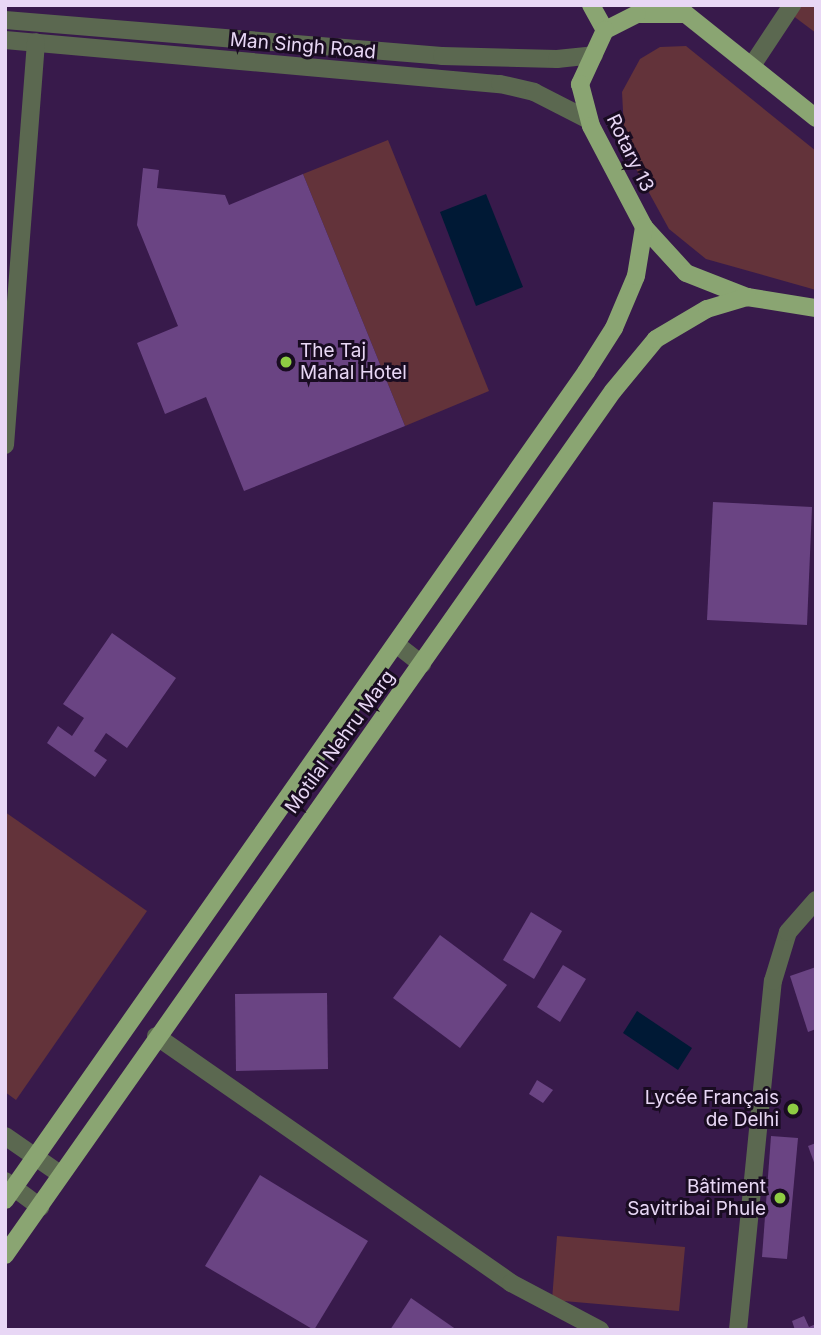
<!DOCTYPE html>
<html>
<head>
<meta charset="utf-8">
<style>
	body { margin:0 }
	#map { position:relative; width:821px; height:1335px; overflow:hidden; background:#381a4b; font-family:Inter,sans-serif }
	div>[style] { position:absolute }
	.green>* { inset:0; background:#63333a }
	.water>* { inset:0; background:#001935 }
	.building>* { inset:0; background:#6a4483 }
	.minor>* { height:18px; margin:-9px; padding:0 9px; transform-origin:9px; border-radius:9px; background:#5b6850 }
	.major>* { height:18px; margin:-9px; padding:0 9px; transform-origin:9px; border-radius:9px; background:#8aa572 }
	.dots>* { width:19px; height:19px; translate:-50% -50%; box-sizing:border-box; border:4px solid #190c21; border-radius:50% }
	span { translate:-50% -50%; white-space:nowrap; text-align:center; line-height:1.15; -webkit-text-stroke:6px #190c21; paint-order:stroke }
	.street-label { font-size:19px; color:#e8d7f5 }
	.poi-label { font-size:19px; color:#e8d7f5 }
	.left { translate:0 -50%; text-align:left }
	.right { translate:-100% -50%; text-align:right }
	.frame { position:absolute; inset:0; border:7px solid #e8d7f5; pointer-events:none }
</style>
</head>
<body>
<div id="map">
	<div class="green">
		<i style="clip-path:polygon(779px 5px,816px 5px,816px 33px,788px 12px)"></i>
		<i style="clip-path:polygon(686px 46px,816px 151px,816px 290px,706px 259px,669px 229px,625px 149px,622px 92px,640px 59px,660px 47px)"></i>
		<i style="clip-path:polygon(388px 140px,489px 391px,405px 426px,303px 174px)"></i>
		<i style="clip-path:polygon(5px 812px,147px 911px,16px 1100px,5px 1092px)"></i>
		<i style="clip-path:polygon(557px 1236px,685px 1247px,679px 1311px,552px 1300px)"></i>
	</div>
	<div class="water">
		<i style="clip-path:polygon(486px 194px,523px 287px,476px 306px,440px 212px)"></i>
		<i style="clip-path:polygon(637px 1011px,692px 1048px,678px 1070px,623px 1033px)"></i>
	</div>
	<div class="building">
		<i style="clip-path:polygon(143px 168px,159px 170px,157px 188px,225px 195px,229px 205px,303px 174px,405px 426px,244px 491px,206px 397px,165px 414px,137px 343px,178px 326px,137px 225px)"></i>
		<i style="clip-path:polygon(713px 502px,812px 507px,807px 625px,707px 620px)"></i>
		<i style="clip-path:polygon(112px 633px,176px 678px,127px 748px,106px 733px,94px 751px,107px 760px,95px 777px,47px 743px,58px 726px,72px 736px,84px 718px,63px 704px)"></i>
		<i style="clip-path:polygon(531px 912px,562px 931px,534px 979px,503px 960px)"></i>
		<i style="clip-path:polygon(440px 935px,507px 985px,460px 1048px,393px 998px)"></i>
		<i style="clip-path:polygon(563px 965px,586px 979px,560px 1022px,537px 1007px)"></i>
		<i style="clip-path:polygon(816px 967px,816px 1029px,808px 1032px,790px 976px)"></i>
		<i style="clip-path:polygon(327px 993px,328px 1069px,236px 1071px,235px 994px)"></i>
		<i style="clip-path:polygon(537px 1080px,553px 1090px,543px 1103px,529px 1094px)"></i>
		<i style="clip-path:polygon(771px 1136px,798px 1138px,787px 1259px,762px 1257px)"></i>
		<i style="clip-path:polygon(816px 1143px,816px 1165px,815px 1165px,808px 1146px)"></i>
		<i style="clip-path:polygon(260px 1175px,368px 1241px,314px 1330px,205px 1266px)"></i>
		<i style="clip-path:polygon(411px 1298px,457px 1330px,390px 1330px)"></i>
		<i style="clip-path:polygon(804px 1316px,809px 1327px,816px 1324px,816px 1330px,795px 1330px,792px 1321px)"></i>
	</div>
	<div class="minor">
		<i style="left:5px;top:20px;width:438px;rotate:4.7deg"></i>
		<i style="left:442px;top:56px;width:115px;rotate:1.5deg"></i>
		<i style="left:557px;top:59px;width:37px;rotate:-6deg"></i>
		<i style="left:5px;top:40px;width:497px;rotate:5.1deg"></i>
		<i style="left:500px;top:84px;width:35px;rotate:13deg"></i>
		<i style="left:534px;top:92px;width:62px;rotate:27deg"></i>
		<i style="left:753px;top:64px;width:71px;rotate:-56.5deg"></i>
		<i style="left:5px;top:445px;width:404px;rotate:-85.6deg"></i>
		<i style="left:396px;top:644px;width:33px;rotate:38deg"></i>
		<i style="left:156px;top:1036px;width:432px;rotate:34.8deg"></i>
		<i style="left:511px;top:1283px;width:101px;rotate:27.8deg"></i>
		<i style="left:5px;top:1136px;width:67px;rotate:34.6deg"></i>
		<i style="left:5px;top:1181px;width:44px;rotate:36.6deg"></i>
		<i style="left:738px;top:1330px;width:351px;rotate:-84.3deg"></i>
		<i style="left:773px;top:981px;width:51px;rotate:-73deg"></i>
		<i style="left:788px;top:932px;width:43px;rotate:-48.8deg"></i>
	</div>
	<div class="major">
		<i style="left:591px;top:5px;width:29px;rotate:61deg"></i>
		<i style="left:677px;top:7px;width:178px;rotate:38.6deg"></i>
		<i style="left:685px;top:14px;width:48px;rotate:180deg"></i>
		<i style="left:637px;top:14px;width:36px;rotate:153deg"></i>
		<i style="left:605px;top:30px;width:60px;rotate:114.8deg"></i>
		<i style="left:580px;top:84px;width:43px;rotate:75.3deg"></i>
		<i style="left:591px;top:126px;width:114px;rotate:62.3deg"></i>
		<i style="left:644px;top:227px;width:62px;rotate:47.6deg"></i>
		<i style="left:686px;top:273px;width:66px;rotate:21.5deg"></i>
		<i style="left:747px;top:297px;width:70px;rotate:9.1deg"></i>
		<i style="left:5px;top:1200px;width:1012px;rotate:-54.94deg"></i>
		<i style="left:586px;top:372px;width:52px;rotate:-57.5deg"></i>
		<i style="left:614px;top:328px;width:56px;rotate:-67.1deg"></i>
		<i style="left:636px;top:276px;width:50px;rotate:-80.7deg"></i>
		<i style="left:5px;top:1255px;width:1056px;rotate:-54.87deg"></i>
		<i style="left:613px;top:391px;width:67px;rotate:-50.4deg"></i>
		<i style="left:656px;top:339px;width:59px;rotate:-30.5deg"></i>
		<i style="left:707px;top:309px;width:42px;rotate:-16.7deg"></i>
	</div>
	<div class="dots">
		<i style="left:286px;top:362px;background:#8ecd43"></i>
		<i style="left:793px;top:1109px;background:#8ecd43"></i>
		<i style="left:780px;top:1198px;background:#8ecd43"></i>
	</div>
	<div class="street-label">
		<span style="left:303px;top:46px;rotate:5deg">Man Singh Road</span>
		<span style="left:630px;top:153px;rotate:64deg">Rotary 13</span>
		<span style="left:340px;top:742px;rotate:-54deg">Motilal Nehru Marg</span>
	</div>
	<div class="poi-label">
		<span class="left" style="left:300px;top:362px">The Taj<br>Mahal Hotel</span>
		<span class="right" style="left:779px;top:1109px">Lycée Français<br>de Delhi</span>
		<span class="right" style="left:766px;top:1198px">Bâtiment<br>Savitribai Phule</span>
	</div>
	<div class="frame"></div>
</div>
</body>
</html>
